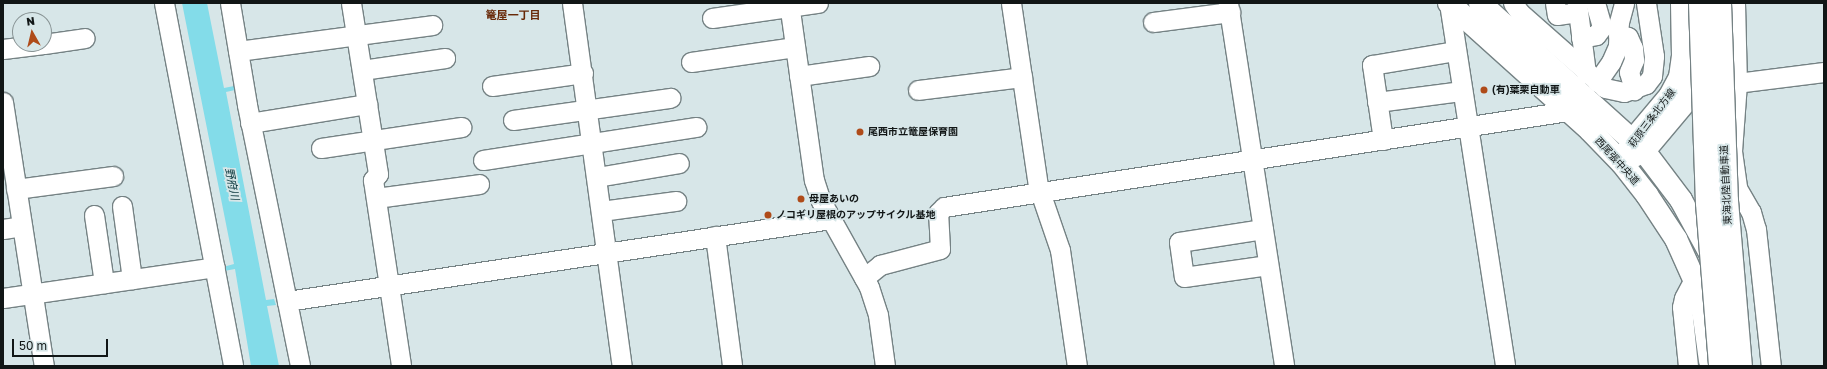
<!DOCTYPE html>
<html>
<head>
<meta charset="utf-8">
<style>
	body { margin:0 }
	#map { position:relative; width:1827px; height:369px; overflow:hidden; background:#d7e6e8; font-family:"Golos Text","Noto Sans JP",sans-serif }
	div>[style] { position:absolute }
	.water>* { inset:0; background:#83dce9 }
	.roads { filter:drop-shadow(1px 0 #758284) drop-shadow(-1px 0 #758284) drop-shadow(0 1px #758284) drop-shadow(0 -1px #758284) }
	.minor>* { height:19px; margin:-9.5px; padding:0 9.5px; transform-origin:9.5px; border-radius:9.5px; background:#fff }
	.major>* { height:22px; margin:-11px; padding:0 11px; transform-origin:11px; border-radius:11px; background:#fff }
	.bridges { filter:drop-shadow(1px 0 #758284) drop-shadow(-1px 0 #758284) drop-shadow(0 1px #758284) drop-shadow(0 -1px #758284) }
	.highway-bridge>* { height:22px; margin:-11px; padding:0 11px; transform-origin:11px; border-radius:11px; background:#fff }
	.dots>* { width:11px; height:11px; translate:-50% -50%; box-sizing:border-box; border:2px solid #d7e6e8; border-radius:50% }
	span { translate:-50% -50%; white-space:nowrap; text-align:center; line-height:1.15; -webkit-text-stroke:3.5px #d7e6e8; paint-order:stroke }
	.poi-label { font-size:10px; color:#111616; font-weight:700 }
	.left { translate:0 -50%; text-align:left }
	.street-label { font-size:10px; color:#111616 }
	.neighbourhood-label { font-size:11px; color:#682908; font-weight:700 }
	.water-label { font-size:11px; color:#09353b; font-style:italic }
	.frame { position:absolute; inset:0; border:4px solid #111616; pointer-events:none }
	.north { position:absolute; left:12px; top:12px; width:40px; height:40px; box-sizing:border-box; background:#d7e6e8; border:1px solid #889394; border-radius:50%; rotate:352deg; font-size:11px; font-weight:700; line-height:16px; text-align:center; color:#111616 }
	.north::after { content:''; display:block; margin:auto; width:14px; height:18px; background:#af4b19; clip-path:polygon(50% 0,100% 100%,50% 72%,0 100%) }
	.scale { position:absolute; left:12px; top:339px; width:96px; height:18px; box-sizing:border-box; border:2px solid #111616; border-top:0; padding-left:5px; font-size:12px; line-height:14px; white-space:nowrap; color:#111616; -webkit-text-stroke:3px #d7e6e8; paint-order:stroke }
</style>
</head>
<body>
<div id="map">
	<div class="water">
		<i style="clip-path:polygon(182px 3px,207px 3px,224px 88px,234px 86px,235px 90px,226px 92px,266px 300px,274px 299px,276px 305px,267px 306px,279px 366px,251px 366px,235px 269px,224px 271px,223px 267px,234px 264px)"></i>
	</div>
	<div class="roads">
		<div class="minor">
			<i style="left:164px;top:3px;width:369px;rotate:79.2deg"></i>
			<i style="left:230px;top:3px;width:103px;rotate:80.5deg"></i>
			<i style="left:247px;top:105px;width:266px;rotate:78.5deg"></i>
			<i style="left:351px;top:3px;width:173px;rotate:81deg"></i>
			<i style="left:378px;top:174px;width:8px;rotate:130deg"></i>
			<i style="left:373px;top:180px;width:188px;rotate:81.4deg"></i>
			<i style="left:572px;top:3px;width:366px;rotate:82.2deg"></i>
			<i style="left:789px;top:3px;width:179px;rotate:82deg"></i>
			<i style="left:814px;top:180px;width:22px;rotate:72deg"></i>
			<i style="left:821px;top:201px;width:98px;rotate:60.8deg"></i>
			<i style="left:869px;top:287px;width:29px;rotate:72deg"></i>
			<i style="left:878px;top:315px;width:51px;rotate:82.2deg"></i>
			<i style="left:1011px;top:3px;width:185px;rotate:81.6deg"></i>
			<i style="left:1038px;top:186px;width:68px;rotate:71deg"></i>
			<i style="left:1060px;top:250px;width:117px;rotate:81.7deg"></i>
			<i style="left:1228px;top:3px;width:367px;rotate:81.2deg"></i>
			<i style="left:1449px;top:3px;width:367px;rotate:81.2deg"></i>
			<i style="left:1513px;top:3px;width:12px;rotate:55deg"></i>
			<i style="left:1520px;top:13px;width:113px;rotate:41.4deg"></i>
			<i style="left:1605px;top:88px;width:19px;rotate:12deg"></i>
			<i style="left:1624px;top:92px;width:23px;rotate:-20deg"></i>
			<i style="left:1646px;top:84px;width:10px;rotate:-53deg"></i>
			<i style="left:1652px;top:76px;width:20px;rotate:-84deg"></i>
			<i style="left:1654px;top:56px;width:54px;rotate:-98.6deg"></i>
			<i style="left:1555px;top:3px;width:12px;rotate:81deg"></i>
			<i style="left:1557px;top:15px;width:21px;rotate:-8deg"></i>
			<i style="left:1577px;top:3px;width:71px;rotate:82.7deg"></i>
			<i style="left:1735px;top:3px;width:80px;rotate:88.6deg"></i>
			<i style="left:1737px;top:83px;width:68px;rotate:94.2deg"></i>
			<i style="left:1732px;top:151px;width:37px;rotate:82deg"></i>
			<i style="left:1737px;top:188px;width:28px;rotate:60deg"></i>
			<i style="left:1751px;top:212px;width:18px;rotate:74deg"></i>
			<i style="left:1756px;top:229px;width:138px;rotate:83.8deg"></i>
			<i style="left:712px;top:18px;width:107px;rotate:-8.1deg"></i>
			<i style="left:1153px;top:22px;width:78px;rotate:-7.4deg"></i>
			<i style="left:1618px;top:35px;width:10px;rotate:11deg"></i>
			<i style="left:1628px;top:37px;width:12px;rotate:66deg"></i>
			<i style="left:1633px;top:48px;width:12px;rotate:85deg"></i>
			<i style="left:1634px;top:60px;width:13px;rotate:113deg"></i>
			<i style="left:1629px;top:72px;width:19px;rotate:74deg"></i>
			<i style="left:1581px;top:38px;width:15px;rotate:-11deg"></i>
			<i style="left:1596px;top:35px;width:10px;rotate:-53deg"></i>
			<i style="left:1602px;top:27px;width:25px;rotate:-106deg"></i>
			<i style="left:44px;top:44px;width:41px;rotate:-8.3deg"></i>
			<i style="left:3px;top:49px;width:39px;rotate:-7deg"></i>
			<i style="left:238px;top:51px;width:196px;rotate:-7.6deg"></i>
			<i style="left:691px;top:62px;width:105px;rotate:-8.2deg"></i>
			<i style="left:362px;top:70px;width:84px;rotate:-8.2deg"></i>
			<i style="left:799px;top:76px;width:71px;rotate:-8.1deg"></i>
			<i style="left:1597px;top:82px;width:24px;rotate:-55deg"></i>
			<i style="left:1611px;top:62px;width:17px;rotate:-66deg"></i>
			<i style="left:1618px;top:46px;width:24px;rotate:-88deg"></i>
			<i style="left:1619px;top:22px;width:20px;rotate:-75deg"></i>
			<i style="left:1737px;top:83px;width:88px;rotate:-7.2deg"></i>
			<i style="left:492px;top:86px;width:92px;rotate:-8.1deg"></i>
			<i style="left:918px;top:90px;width:105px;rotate:-7.1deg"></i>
			<i style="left:3px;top:102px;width:267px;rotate:81.2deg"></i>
			<i style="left:1377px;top:102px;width:86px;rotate:-7.4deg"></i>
			<i style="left:513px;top:120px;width:159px;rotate:-8deg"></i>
			<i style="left:250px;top:123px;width:119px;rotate:-9.2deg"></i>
			<i style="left:1383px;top:140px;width:76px;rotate:-98.3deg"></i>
			<i style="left:1372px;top:65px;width:85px;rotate:-9.5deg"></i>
			<i style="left:321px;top:148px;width:142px;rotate:-8.5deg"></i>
			<i style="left:483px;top:160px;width:216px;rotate:-8.8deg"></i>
			<i style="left:597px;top:177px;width:83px;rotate:-9.7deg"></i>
			<i style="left:16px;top:189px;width:98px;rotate:-7.6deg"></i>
			<i style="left:376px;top:198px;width:104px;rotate:-7.7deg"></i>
			<i style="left:122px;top:206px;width:74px;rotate:82.2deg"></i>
			<i style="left:601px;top:211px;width:76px;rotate:-7.6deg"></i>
			<i style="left:94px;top:215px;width:69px;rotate:81.6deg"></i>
			<i style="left:3px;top:229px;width:19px;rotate:-9deg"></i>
			<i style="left:1263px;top:229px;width:85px;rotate:171.2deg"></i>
			<i style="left:1179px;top:242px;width:35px;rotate:82deg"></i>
			<i style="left:1184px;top:277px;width:85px;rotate:-8.1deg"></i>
			<i style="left:715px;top:236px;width:131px;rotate:82.5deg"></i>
			<i style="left:864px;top:278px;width:21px;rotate:-39deg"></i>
			<i style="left:880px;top:265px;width:62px;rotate:-14.9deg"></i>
			<i style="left:940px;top:249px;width:36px;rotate:-93deg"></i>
			<i style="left:938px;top:213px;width:8px;rotate:-45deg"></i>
			<i style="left:944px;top:207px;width:631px;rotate:-8.75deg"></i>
			<i style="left:3px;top:298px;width:214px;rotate:-8.3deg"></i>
			<i style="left:287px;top:301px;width:550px;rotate:-8.57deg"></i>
			<i style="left:1688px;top:366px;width:59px;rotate:-95.8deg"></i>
			<i style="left:1682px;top:307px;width:9px;rotate:-77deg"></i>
			<i style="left:1684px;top:298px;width:21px;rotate:-62deg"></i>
		</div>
		<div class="major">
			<i style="left:1449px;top:3px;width:190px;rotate:42deg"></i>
			<i style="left:1590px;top:130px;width:46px;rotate:45.9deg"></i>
			<i style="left:1622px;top:163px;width:41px;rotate:52deg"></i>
			<i style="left:1647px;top:195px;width:53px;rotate:56.6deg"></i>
			<i style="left:1676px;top:239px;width:44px;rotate:65.8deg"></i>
			<i style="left:1694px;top:279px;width:39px;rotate:75deg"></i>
			<i style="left:1704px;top:317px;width:44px;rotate:82.2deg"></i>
			<i style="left:1480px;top:3px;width:221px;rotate:42.1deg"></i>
			<i style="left:1644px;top:151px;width:61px;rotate:52.9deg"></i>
			<i style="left:1681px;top:200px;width:63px;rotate:61.4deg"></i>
			<i style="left:1627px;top:153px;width:14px;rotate:-65deg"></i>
			<i style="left:1633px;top:140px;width:57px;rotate:-49.9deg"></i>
			<i style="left:1670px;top:96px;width:21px;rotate:-62deg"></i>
			<i style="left:1680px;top:77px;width:21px;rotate:-82deg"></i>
			<i style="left:1683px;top:56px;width:53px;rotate:-91.1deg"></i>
			<i style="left:1632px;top:157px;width:13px;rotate:-27deg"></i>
			<i style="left:1644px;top:151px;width:65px;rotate:-50deg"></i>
			<i style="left:1686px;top:101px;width:20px;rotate:-70deg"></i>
			<i style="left:1693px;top:82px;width:23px;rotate:-85deg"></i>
		</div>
	</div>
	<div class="bridges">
		<div class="highway-bridge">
			<i style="left:1700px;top:3px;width:200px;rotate:88deg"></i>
			<i style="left:1707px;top:203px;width:164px;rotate:85.4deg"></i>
			<i style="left:1720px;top:3px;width:198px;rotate:88deg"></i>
			<i style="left:1727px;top:201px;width:166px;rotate:85.2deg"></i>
		</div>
	</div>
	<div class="dots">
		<i style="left:1484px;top:90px;background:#af4b19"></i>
		<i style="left:860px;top:132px;background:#af4b19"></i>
		<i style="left:801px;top:199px;background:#af4b19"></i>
		<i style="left:768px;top:215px;background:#af4b19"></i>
	</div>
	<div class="poi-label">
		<span class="left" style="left:1492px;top:90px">(有)葉栗自動車</span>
		<span class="left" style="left:868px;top:132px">尾西市立篭屋保育園</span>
		<span class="left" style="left:809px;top:199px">母屋あいの</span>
		<span class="left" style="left:776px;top:215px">ノコギリ屋根のアップサイクル基地</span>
	</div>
	<div class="street-label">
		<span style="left:1652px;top:118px;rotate:-53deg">萩原三条北方線</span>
		<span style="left:1617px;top:161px;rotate:48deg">西尾張中央道</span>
		<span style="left:1726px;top:185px;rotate:-93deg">東海北陸自動車道</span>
	</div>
	<div class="neighbourhood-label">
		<span style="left:513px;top:15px">篭屋一丁目</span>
	</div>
	<div class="water-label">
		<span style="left:232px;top:184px;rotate:79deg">野府川</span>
	</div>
	<div class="frame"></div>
	<div class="north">N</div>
	<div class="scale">50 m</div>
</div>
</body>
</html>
